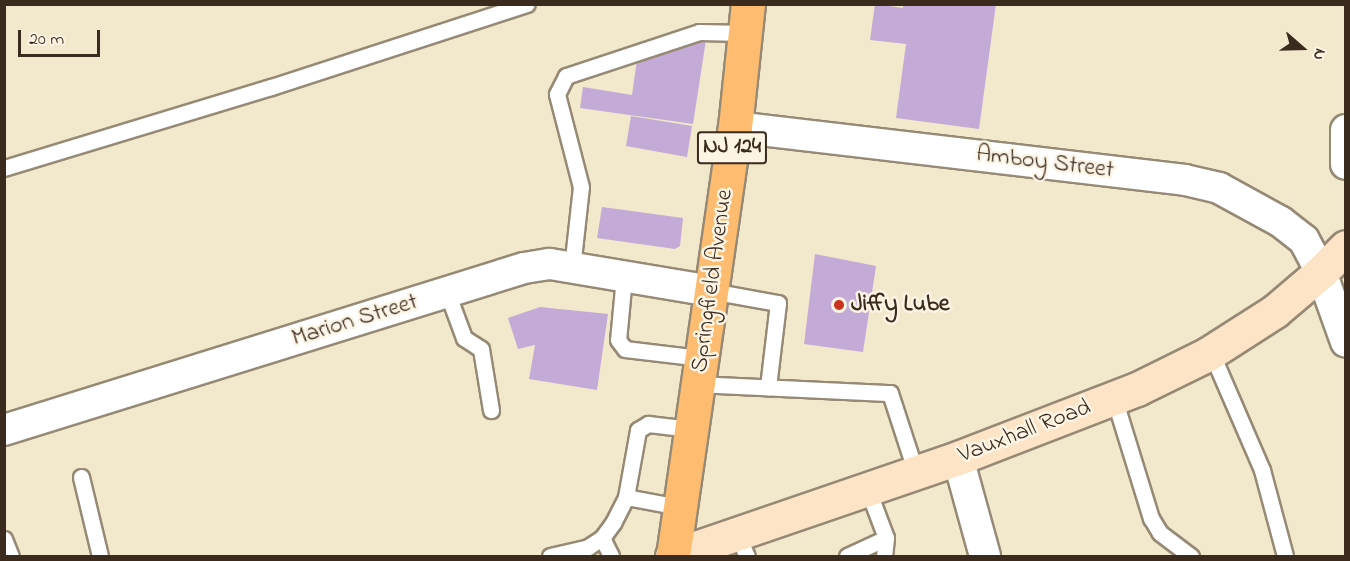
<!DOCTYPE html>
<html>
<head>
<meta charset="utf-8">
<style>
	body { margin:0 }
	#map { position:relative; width:1350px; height:561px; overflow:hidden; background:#f2e8cc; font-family:"Indie Flower",sans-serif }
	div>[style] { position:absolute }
	.building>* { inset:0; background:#c4aad7 }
	.roads { filter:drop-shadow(2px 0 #968975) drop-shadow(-2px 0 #968975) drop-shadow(0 2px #968975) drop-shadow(0 -2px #968975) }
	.lane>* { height:15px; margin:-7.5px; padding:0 7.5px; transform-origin:7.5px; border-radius:7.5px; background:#fff }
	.street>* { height:30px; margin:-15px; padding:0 15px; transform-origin:15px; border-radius:15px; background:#fff }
	.secondary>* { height:33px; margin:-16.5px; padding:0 16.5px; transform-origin:16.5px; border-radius:16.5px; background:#fee4c6 }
	.primary>* { height:33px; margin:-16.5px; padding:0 16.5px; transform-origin:16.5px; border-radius:16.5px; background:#fdbc70 }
	.dots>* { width:16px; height:16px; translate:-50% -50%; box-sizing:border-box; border:3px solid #fcf5e5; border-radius:50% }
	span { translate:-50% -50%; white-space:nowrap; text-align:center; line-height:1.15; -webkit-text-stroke:5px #fcf5e5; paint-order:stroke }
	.shield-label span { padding:2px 4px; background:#fcf5e5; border:2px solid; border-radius:4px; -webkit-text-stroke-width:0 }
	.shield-label { font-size:22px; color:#3b2a1e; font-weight:700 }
	.street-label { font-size:24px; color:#3b2a1e }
	.poi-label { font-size:24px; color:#3b2a1e; font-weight:700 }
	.left { translate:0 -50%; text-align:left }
	.frame { position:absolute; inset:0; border:6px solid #3b2a1e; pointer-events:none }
	.north { position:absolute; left:1272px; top:18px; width:60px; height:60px; -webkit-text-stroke:4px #fcf5e5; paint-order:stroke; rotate:110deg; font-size:16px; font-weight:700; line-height:24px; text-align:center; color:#3b2a1e }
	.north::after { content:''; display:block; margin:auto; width:21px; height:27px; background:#3b2a1e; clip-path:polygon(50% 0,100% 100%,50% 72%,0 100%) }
	.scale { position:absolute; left:18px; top:30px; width:82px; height:27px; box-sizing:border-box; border:3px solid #3b2a1e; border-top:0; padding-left:8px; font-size:18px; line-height:21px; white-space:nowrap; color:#3b2a1e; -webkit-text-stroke:4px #fcf5e5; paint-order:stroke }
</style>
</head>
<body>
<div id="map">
	<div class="building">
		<i style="clip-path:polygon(875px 4px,903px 8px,903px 4px,996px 4px,979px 129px,896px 118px,906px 44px,870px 40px)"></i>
		<i style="clip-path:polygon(706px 40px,693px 124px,580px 108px,583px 87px,632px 95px,637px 60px)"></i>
		<i style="clip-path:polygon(631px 116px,692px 126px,687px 157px,626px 146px)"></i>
		<i style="clip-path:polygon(602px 207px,683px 218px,680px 246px,675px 249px,597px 238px)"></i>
		<i style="clip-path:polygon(815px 254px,876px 266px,863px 352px,804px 344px)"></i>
		<i style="clip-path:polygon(540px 307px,608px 314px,597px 390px,529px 379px,535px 345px,518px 349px,508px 318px)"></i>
	</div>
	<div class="roads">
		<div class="lane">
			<i style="left:4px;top:168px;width:279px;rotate:-16.9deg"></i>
			<i style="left:271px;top:87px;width:269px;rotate:-18deg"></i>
			<i style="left:572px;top:268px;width:81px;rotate:-83.7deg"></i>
			<i style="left:581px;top:187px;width:96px;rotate:-104.5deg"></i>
			<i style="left:557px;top:94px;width:20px;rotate:-63deg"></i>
			<i style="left:566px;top:76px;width:140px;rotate:-18.3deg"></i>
			<i style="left:699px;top:32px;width:46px;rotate:1.2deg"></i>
			<i style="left:624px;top:277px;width:63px;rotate:95.4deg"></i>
			<i style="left:618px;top:340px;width:11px;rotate:52deg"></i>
			<i style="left:625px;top:349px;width:77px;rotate:6.8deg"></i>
			<i style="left:711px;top:291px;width:68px;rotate:10.2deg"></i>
			<i style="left:778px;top:303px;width:85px;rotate:96.8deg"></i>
			<i style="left:447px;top:292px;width:49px;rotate:69.7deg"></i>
			<i style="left:464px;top:338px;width:20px;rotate:33deg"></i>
			<i style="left:481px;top:349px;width:62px;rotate:80.7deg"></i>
			<i style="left:1211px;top:352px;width:129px;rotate:66.6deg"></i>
			<i style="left:1262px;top:470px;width:89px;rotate:75deg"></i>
			<i style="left:698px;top:384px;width:192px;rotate:2.7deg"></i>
			<i style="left:890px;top:393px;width:84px;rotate:72deg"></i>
			<i style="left:1114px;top:398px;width:126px;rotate:72.9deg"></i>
			<i style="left:1151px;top:518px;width:17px;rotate:59deg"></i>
			<i style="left:1160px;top:533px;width:39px;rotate:37deg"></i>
			<i style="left:81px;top:477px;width:81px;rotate:76.5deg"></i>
			<i style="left:868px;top:490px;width:51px;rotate:69.4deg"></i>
			<i style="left:886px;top:538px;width:18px;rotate:96deg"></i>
			<i style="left:626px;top:497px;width:55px;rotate:10.5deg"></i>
			<i style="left:737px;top:534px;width:24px;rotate:66deg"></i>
			<i style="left:602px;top:538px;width:20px;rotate:63deg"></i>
			<i style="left:4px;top:539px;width:18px;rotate:68deg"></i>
			<i style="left:550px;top:556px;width:39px;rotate:-13deg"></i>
			<i style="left:588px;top:547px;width:17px;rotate:-33deg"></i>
			<i style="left:602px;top:538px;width:19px;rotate:-54deg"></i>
			<i style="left:613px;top:523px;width:29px;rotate:-63deg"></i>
			<i style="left:626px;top:497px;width:68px;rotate:-79.8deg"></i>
			<i style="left:638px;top:430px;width:12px;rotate:-31deg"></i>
			<i style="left:648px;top:424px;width:43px;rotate:6.6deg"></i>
			<i style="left:847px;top:556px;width:43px;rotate:-24.8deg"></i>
		</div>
		<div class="street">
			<i style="left:735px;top:127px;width:453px;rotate:6.7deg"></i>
			<i style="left:1185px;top:180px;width:35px;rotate:13deg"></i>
			<i style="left:1219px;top:188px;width:71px;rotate:28.7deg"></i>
			<i style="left:1281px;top:222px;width:29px;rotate:38deg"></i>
			<i style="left:1304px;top:240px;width:36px;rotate:62deg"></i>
			<i style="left:1321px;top:272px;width:74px;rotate:70.3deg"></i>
			<i style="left:1346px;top:130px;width:34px;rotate:90deg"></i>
			<i style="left:4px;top:430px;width:545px;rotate:-17.3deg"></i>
			<i style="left:524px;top:268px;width:26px;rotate:-9deg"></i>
			<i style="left:550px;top:264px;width:163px;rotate:9.5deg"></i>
			<i style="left:958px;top:458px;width:102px;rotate:74.6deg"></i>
		</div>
		<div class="secondary">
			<i style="left:672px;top:556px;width:302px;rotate:-18.9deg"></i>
			<i style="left:958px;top:458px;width:192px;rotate:-21.1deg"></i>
			<i style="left:1137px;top:389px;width:79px;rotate:-26.2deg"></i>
			<i style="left:1208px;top:354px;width:80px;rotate:-32.7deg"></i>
			<i style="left:1275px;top:311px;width:60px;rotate:-40.3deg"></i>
			<i style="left:1321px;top:272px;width:35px;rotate:-45deg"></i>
		</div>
		<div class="primary">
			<i style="left:673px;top:556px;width:433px;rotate:-81.8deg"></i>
			<i style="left:735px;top:127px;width:124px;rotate:-84deg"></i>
		</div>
	</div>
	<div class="dots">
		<i style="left:839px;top:305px;background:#c8321e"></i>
	</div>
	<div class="shield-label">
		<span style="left:732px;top:148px">NJ 124</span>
	</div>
	<div class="street-label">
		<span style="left:1045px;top:163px;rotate:7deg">Amboy Street</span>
		<span style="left:713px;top:281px;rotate:-82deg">Springfield Avenue</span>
		<span style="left:355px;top:321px;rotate:-17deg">Marion Street</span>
		<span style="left:1025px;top:432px;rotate:-21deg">Vauxhall Road</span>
	</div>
	<div class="poi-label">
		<span class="left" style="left:851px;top:305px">Jiffy Lube</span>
	</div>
	<div class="frame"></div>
	<div class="north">N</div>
	<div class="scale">20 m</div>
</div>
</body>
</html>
